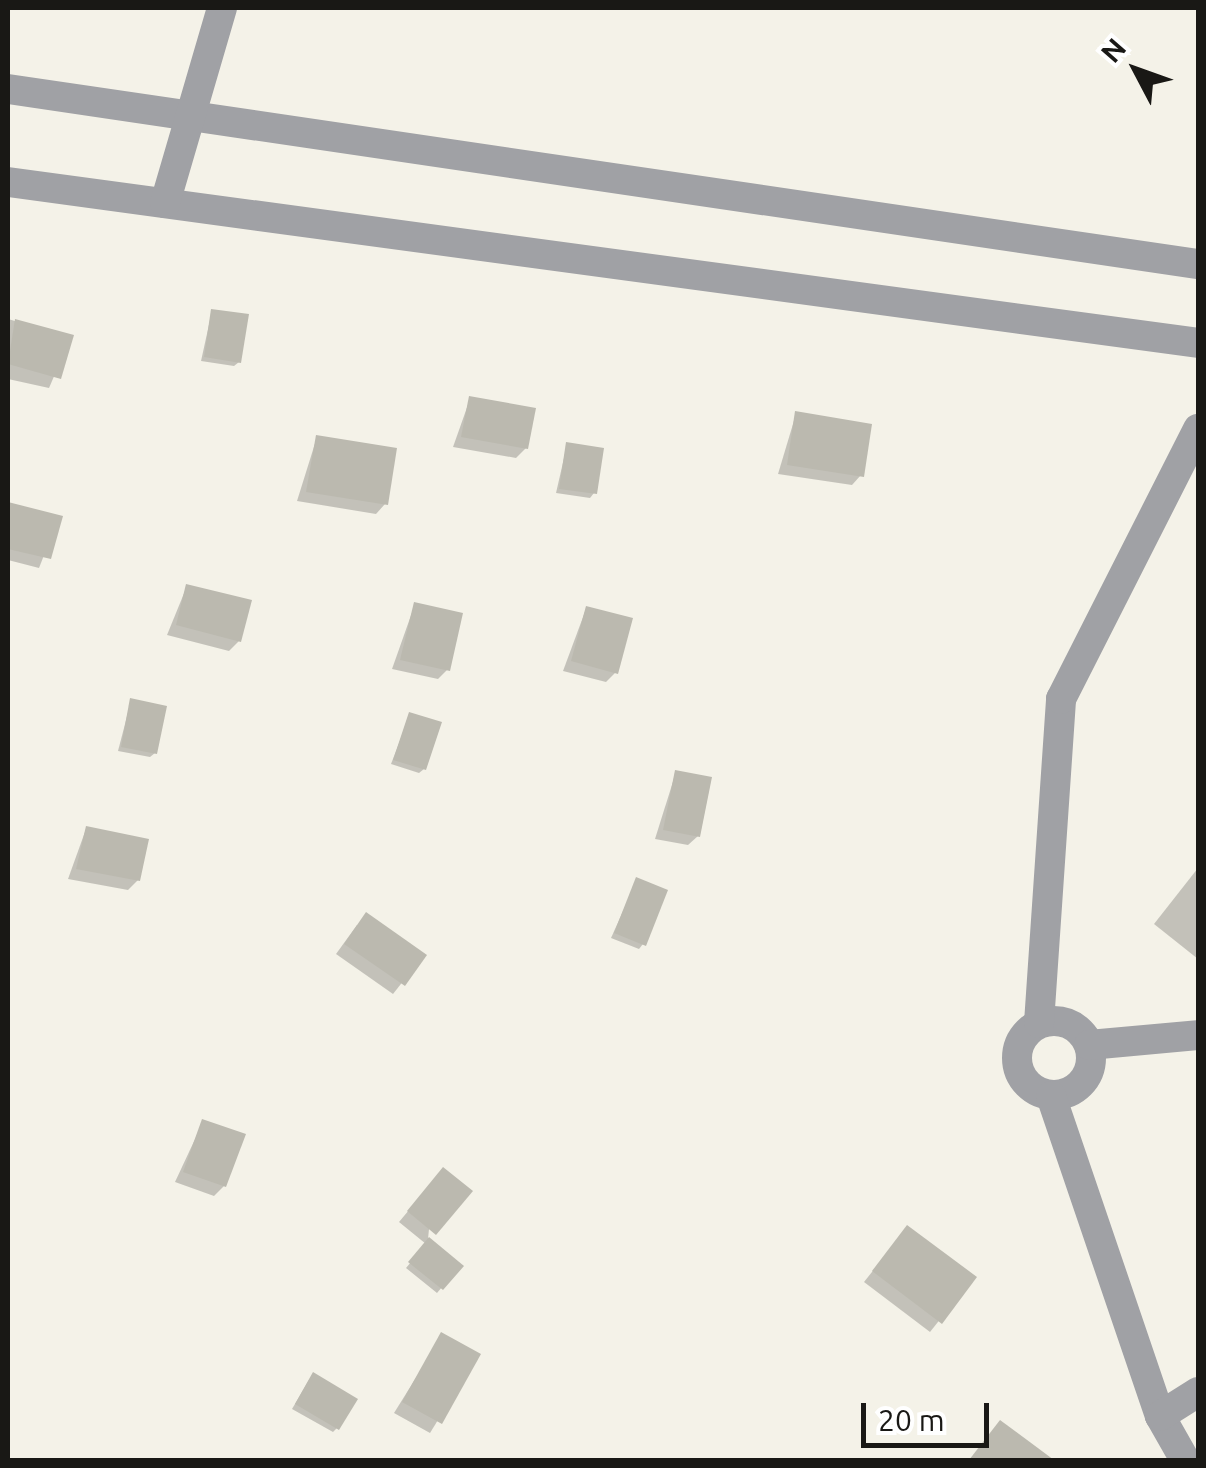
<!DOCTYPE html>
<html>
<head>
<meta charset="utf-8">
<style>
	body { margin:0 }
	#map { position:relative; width:1206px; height:1468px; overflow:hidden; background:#f4f2e8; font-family:Ubuntu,sans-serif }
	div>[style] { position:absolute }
	.shadow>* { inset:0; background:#0003 }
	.building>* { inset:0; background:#bbb9af }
	.street>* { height:30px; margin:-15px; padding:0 15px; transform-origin:15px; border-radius:15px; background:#a0a1a5 }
	.street>.ring { margin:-15px; padding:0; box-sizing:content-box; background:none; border:30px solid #a0a1a5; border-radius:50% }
	span { translate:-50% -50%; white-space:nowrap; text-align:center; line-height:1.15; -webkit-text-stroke:8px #fff; paint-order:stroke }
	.frame { position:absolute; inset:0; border:10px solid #191815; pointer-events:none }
	.north { position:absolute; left:1086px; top:20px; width:100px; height:100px; -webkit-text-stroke:8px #fff; paint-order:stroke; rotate:311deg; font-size:28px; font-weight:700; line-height:40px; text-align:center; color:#191815 }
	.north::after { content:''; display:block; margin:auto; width:35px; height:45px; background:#191815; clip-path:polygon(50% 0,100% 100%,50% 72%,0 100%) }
	.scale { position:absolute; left:861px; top:1403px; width:128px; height:45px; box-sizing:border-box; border:5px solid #191815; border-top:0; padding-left:12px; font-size:30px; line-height:35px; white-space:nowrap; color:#191815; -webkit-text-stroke:8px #fff; paint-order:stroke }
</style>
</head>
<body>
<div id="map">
	<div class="shadow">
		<i style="clip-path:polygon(212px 311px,239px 362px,234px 366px,201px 361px)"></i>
		<i style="clip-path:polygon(8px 319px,71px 337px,49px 388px,8px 379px)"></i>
		<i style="clip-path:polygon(470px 399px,526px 448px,516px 458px,453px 447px)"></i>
		<i style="clip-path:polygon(796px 414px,861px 475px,852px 485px,778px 474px)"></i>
		<i style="clip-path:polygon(317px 437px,385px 504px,376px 514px,297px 501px)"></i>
		<i style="clip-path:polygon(567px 445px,594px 493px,590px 498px,556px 493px)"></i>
		<i style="clip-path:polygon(8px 504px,59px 517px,39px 568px,8px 560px)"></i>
		<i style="clip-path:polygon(187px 586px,239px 641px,229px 651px,167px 635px)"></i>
		<i style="clip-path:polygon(415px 604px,448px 669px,438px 679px,392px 669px)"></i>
		<i style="clip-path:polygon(586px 609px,616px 672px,606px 682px,563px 671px)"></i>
		<i style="clip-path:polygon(131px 701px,155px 753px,150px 757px,118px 751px)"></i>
		<i style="clip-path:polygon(410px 715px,424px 769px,419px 773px,391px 764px)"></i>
		<i style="clip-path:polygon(676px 772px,698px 836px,688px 845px,655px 839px)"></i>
		<i style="clip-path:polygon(86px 829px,138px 880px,128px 890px,68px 879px)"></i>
		<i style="clip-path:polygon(1198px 868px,1198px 959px,1154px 924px)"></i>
		<i style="clip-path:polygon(637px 880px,643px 944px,639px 949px,611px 938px)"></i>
		<i style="clip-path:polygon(357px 925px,423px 956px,393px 994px,336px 954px)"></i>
		<i style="clip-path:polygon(203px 1122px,224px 1186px,214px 1196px,175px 1182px)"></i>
		<i style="clip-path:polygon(434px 1180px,428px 1239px,460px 1266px,437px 1293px,406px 1268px,426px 1244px,399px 1222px)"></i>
		<i style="clip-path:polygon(907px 1228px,973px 1278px,930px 1332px,864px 1282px)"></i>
		<i style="clip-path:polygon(442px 1336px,478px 1355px,430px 1433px,394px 1413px)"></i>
		<i style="clip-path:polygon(309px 1380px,337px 1428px,333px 1432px,292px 1409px)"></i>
	</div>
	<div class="building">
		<i style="clip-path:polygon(211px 309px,249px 314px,241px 363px,204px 357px)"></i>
		<i style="clip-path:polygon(15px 319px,74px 335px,61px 379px,8px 364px)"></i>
		<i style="clip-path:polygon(469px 396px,536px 408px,528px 449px,461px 437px)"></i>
		<i style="clip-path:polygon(795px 411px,872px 424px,864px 477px,787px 465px)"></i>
		<i style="clip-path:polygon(316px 435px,397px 448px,388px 505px,306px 492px)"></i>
		<i style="clip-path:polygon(566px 442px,604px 448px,597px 494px,559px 489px)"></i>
		<i style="clip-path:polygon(8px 502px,63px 516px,51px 559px,8px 549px)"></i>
		<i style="clip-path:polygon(186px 584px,252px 600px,241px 642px,176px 625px)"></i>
		<i style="clip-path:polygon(414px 602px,463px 613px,450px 671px,400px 660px)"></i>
		<i style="clip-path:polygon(586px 606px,633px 618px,618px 674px,571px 661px)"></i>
		<i style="clip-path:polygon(130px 698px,167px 706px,157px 754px,121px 747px)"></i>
		<i style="clip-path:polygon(409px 712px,442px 722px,426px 770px,393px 760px)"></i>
		<i style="clip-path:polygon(675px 770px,712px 777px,700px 837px,663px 830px)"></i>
		<i style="clip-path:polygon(86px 826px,149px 839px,140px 881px,76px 869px)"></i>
		<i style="clip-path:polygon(636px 877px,668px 890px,646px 946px,614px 933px)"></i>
		<i style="clip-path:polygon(366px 912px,427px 955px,405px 986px,344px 944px)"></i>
		<i style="clip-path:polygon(202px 1119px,246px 1134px,226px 1187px,183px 1172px)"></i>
		<i style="clip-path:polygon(443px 1167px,473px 1191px,436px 1235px,407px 1211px)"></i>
		<i style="clip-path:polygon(907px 1225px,977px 1277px,942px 1324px,872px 1271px)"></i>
		<i style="clip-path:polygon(429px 1237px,464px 1266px,443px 1290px,408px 1262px)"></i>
		<i style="clip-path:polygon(441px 1332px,481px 1354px,442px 1424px,402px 1402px)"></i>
		<i style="clip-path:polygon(313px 1372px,358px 1399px,339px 1430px,295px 1404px)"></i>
		<i style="clip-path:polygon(1000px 1420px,1054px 1460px,969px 1460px)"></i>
	</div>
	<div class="street">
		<i style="left:8px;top:89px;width:1203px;rotate:8.37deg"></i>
		<i style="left:8px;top:182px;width:1201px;rotate:7.7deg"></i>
		<i style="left:165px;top:203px;width:203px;rotate:-73.7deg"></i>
		<i class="ring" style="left:1017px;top:1021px;width:44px;height:44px"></i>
		<i style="left:1039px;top:1023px;width:325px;rotate:-86.1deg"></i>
		<i style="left:1061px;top:699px;width:303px;rotate:-63.1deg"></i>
		<i style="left:1089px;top:1045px;width:109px;rotate:-5.2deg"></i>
		<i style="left:1051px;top:1096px;width:338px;rotate:71.2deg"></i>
		<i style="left:1160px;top:1416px;width:51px;rotate:60.4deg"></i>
		<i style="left:1160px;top:1416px;width:45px;rotate:-32.3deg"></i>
	</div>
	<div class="frame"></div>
	<div class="north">N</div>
	<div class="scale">20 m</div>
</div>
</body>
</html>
